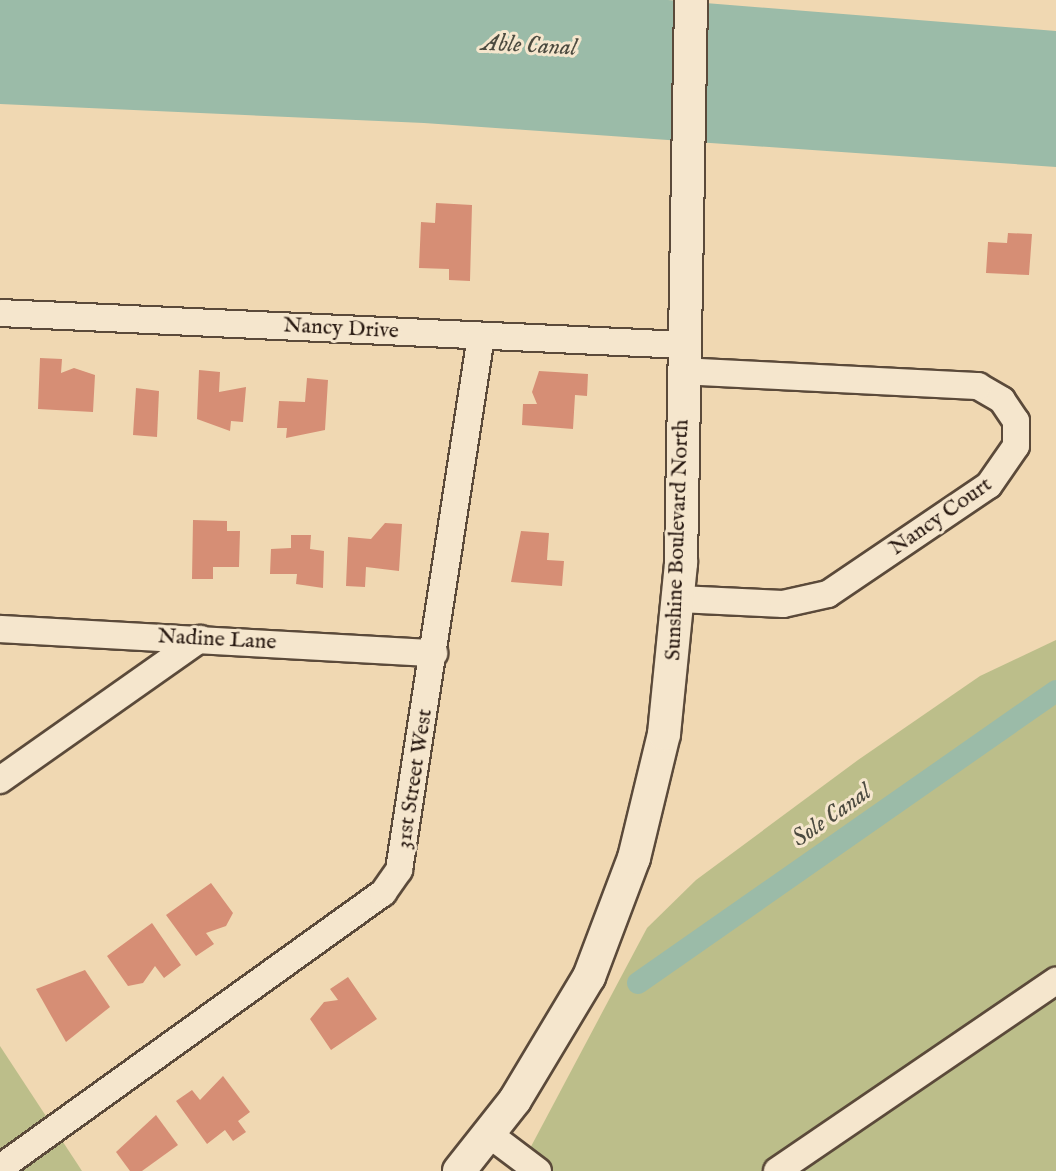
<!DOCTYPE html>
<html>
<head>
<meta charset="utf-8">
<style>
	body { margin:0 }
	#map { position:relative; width:1056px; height:1171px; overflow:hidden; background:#f0d8b2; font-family:"IM FELL English",serif }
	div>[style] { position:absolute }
	.green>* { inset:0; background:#bcbe8a }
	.water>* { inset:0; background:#9bbba8 }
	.canal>* { height:22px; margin:-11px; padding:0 11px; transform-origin:11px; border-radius:11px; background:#9bbba8 }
	.building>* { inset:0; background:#d68e75 }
	.roads { filter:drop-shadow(2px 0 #5b4a3a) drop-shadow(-2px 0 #5b4a3a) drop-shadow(0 2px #5b4a3a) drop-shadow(0 -2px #5b4a3a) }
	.minor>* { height:26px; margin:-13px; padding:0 13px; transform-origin:13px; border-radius:13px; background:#f5e6cd }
	.tertiary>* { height:32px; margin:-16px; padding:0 16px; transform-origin:16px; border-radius:16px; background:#f5e6cd }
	span { translate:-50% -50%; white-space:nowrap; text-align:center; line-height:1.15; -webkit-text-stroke:6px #f5e6cd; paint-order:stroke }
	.street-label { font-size:22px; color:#291a12 }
	.water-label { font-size:24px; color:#4b4a3f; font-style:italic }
</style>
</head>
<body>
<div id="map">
	<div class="green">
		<i style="clip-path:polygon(1056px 640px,1056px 1171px,518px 1171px,647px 928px,696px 880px,858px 760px,980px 676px)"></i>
		<i style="clip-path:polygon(0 1046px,82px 1171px,0 1171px)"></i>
	</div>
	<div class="water">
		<i style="clip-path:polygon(0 0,668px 0,1056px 31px,1056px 167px,424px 123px,0 104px)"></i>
	</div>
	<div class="canal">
		<i style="left:638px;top:983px;width:510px;rotate:-34.94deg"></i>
	</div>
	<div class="building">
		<i style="clip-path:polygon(436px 203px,472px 205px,470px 281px,449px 280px,449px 269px,419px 268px,421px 222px,435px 223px)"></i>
		<i style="clip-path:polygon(1008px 233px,1032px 234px,1029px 275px,986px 273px,988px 242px,1007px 243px)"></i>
		<i style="clip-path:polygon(40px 358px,62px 359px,61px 373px,74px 368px,95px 375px,93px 412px,38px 409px)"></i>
		<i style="clip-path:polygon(199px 370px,220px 372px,219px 392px,246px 387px,243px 422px,231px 421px,230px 431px,197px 419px)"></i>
		<i style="clip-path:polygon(539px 371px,588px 374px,587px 396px,575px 395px,573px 429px,522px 425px,523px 404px,537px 404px,532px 392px)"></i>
		<i style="clip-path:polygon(307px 378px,328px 380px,325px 430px,286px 438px,287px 428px,277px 428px,279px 401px,305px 402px)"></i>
		<i style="clip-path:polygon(136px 388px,159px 391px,157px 437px,133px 435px)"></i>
		<i style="clip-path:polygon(193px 520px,227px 521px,227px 531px,240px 531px,239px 567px,213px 567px,213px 579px,192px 579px)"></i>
		<i style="clip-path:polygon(385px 523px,402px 524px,399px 571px,366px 567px,365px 587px,346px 586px,348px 537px,371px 539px)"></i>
		<i style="clip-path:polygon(521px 531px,549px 533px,547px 560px,564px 561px,562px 586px,511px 582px)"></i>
		<i style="clip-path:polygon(291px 535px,311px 535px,310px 549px,324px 551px,323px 588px,296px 584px,297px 574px,270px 574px,271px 549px,291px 548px)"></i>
		<i style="clip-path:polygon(211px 883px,233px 913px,226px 926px,206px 933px,214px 944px,196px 956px,166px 915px)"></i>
		<i style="clip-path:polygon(152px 923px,181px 965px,164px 978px,155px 966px,143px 983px,128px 986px,107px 956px)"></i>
		<i style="clip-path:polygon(85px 970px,110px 1007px,66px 1042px,36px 989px)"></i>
		<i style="clip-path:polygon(348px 977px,377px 1019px,331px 1050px,310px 1019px,324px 1002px,338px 1000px,330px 989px)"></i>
		<i style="clip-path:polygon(223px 1076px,250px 1112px,238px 1121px,246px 1132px,233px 1141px,225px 1130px,207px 1144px,176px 1101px,192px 1090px,200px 1100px)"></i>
		<i style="clip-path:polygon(156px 1115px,178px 1145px,142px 1171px,130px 1171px,116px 1152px)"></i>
	</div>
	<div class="roads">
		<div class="minor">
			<i style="left:0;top:313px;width:684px;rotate:2.68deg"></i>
			<i style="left:679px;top:599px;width:104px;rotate:2.8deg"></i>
			<i style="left:783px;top:604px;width:46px;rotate:-12.5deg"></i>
			<i style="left:828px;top:594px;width:194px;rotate:-34.1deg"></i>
			<i style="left:989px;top:485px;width:47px;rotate:-55.3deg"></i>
			<i style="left:1016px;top:446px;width:25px;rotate:-90deg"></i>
			<i style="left:1016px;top:421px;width:25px;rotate:-124deg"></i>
			<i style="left:1002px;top:400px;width:28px;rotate:-150deg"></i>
			<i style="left:978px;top:386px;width:295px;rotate:-177.1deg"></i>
			<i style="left:0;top:629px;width:435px;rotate:3.2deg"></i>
			<i style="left:0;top:780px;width:245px;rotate:-35.2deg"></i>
			<i style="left:490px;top:1135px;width:60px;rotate:36.9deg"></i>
			<i style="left:0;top:1168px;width:472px;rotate:-35.7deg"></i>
			<i style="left:383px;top:893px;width:28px;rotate:-55deg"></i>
			<i style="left:399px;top:870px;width:540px;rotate:-81.27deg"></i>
			<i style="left:777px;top:1171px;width:338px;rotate:-34.3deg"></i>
		</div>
		<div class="tertiary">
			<i style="left:459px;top:1171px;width:90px;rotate:-51.7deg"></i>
			<i style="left:515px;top:1100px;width:144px;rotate:-59deg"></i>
			<i style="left:589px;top:977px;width:127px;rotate:-69.3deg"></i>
			<i style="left:634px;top:858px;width:128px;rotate:-76.4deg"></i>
			<i style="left:664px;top:734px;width:172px;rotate:-84.3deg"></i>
			<i style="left:681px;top:563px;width:563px;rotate:-88.98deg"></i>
		</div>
	</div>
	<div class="street-label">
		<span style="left:341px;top:329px;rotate:3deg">Nancy Drive</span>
		<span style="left:941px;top:517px;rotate:-35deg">Nancy Court</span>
		<span style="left:678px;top:540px;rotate:-88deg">Sunshine Boulevard North</span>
		<span style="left:217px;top:640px;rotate:3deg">Nadine Lane</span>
		<span style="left:415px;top:779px;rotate:-81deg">31st Street West</span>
	</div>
	<div class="water-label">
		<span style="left:529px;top:46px;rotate:3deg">Able Canal</span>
		<span style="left:832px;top:816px;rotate:-35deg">Sole Canal</span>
	</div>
</div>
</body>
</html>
